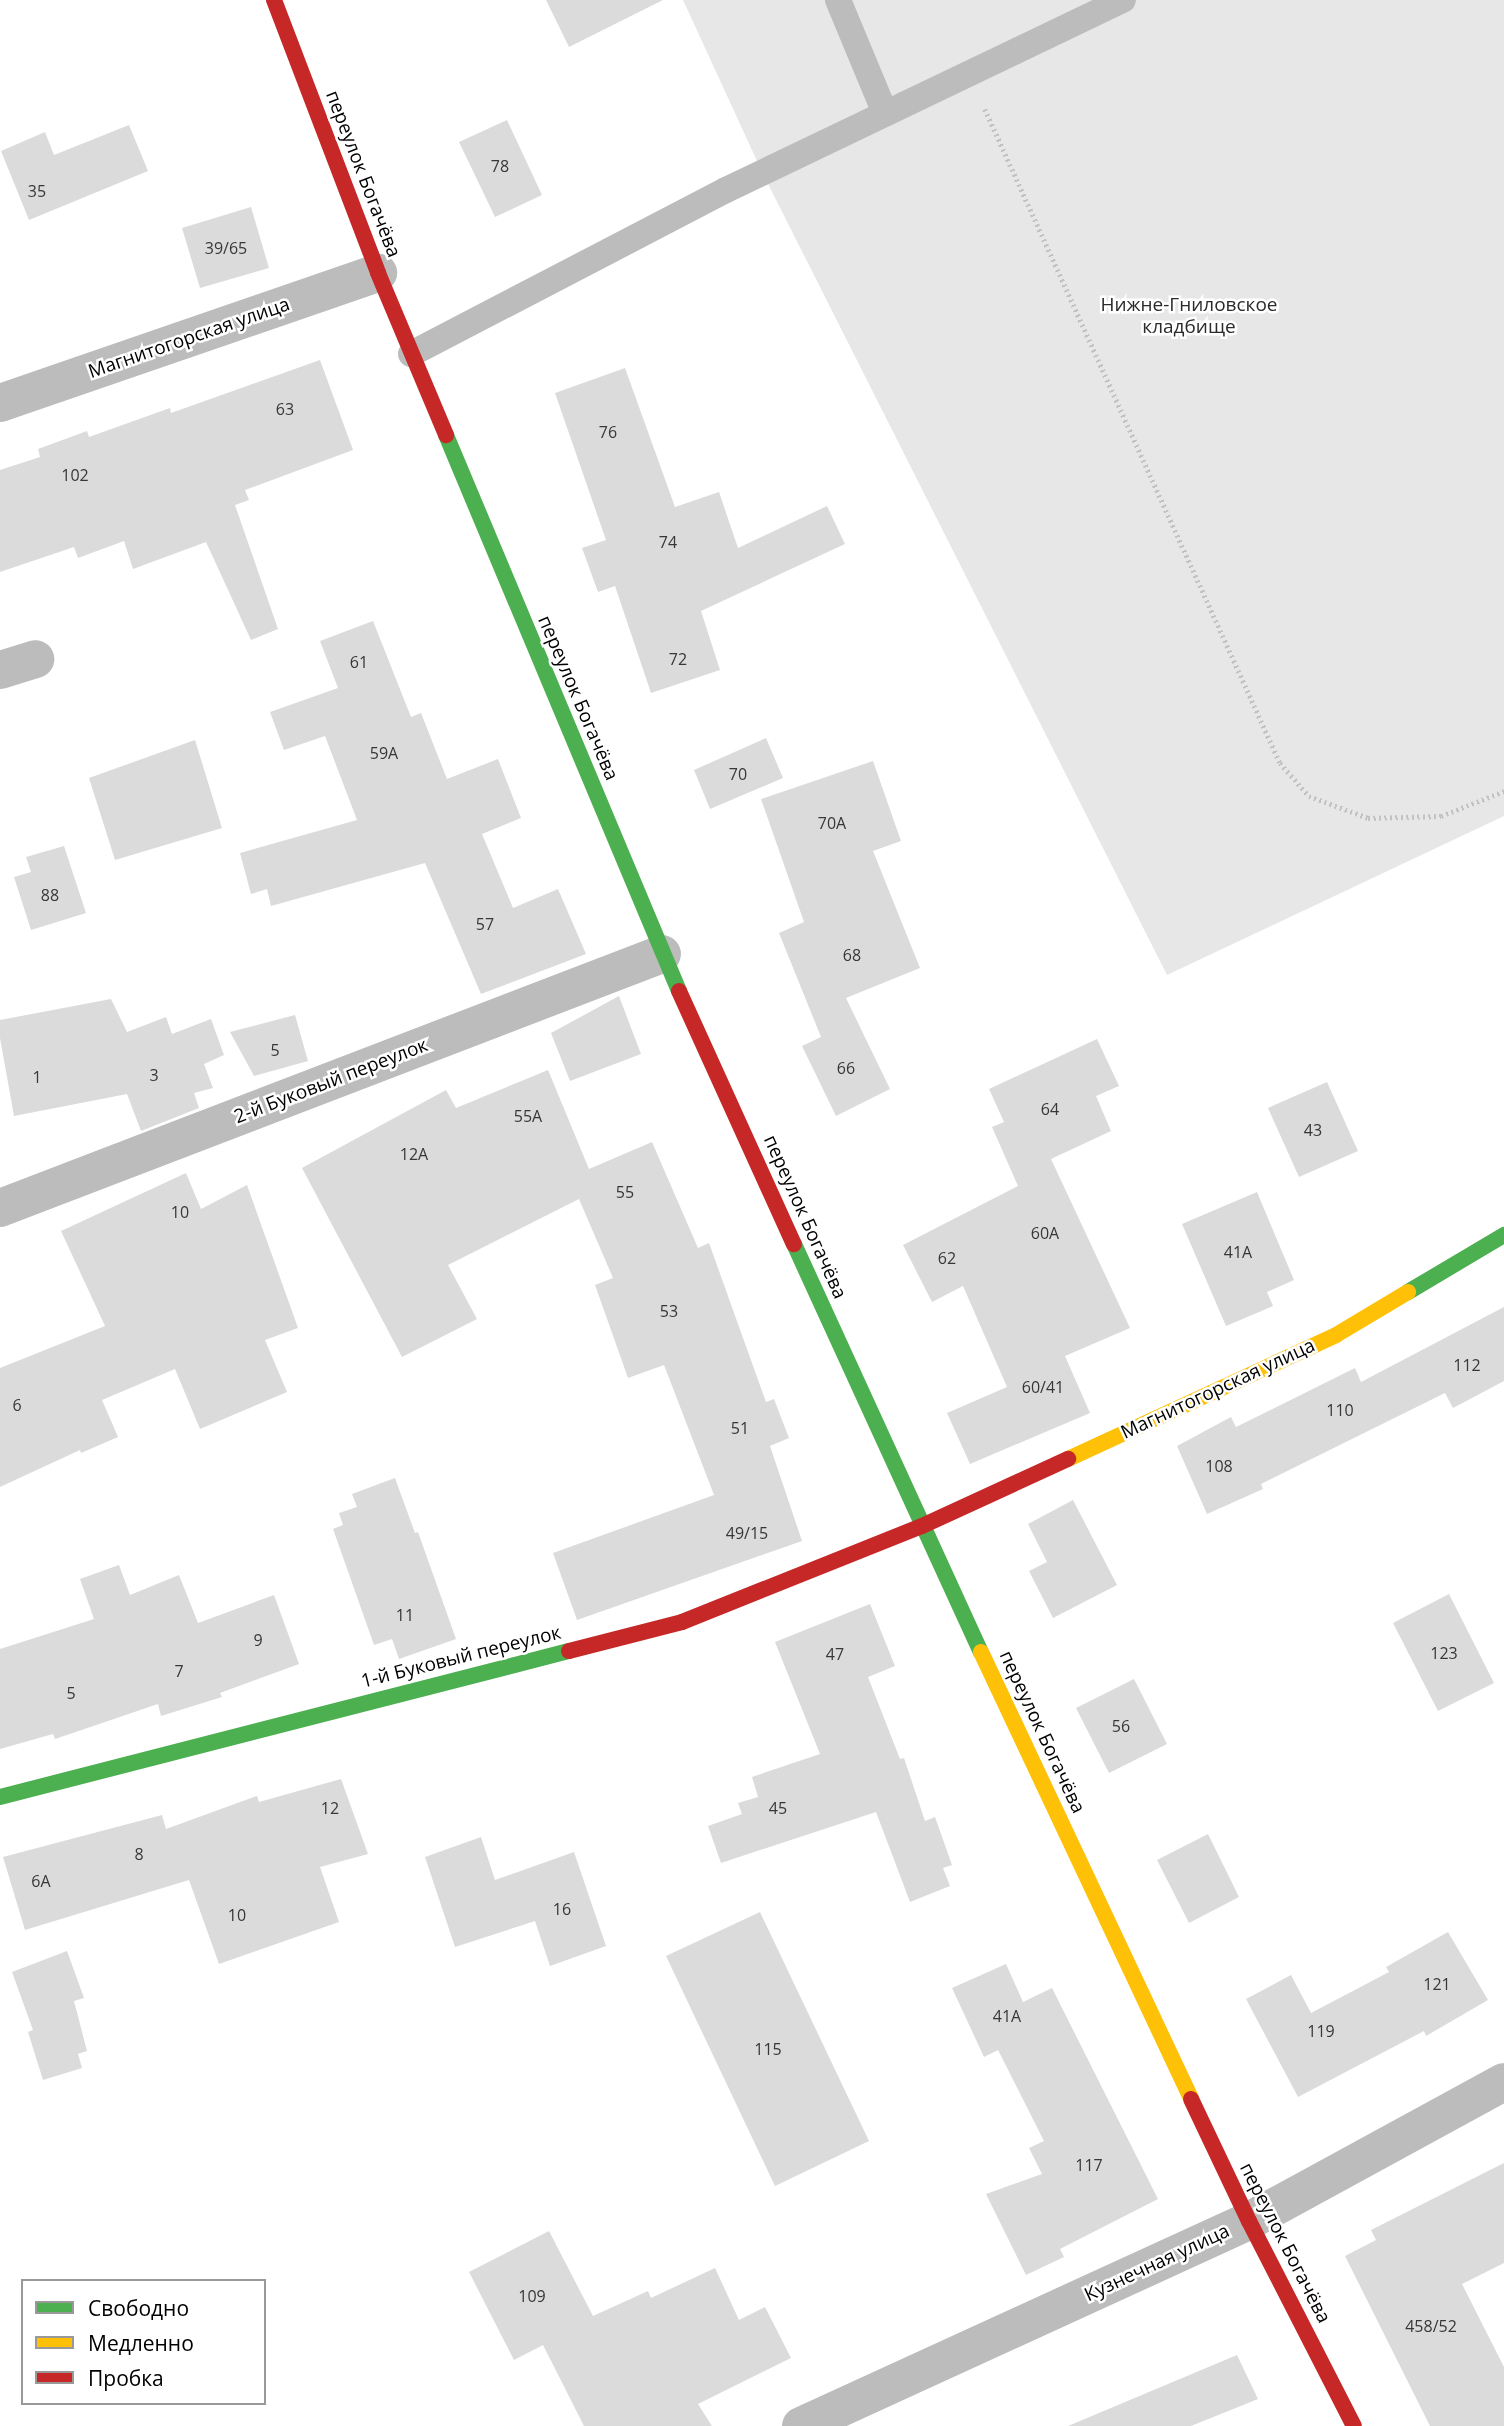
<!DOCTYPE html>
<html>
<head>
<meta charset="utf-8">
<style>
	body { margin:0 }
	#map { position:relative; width:1504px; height:2426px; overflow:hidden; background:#fff; font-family:"Open Sans",sans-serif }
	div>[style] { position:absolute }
	.green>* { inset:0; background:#e7e7e7 }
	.building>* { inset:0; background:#dbdbdb }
	.path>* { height:4.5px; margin-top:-2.25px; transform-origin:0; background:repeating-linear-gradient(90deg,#c2c2c2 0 2px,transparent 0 5.5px) }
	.lane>* { height:26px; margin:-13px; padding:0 13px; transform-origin:13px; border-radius:13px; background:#bcbcbc }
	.street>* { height:38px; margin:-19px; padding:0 19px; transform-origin:19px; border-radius:19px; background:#bcbcbc }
	.fast>* { height:16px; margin:-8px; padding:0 8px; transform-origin:8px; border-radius:8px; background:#4caf50 }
	.slow>* { height:16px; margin:-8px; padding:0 8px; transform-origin:8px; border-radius:8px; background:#ffc107 }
	.jam>* { height:16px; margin:-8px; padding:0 8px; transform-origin:8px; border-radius:8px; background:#c62828 }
	span { translate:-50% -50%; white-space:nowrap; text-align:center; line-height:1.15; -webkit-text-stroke:5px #fff; paint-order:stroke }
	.number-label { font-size:16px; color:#373737 }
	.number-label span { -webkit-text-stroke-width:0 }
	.street-label { font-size:19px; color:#000 }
	.park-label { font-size:19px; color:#2b2b2b }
	.legend { position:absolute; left:21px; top:2279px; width:245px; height:126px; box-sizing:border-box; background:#fff; border:2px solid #999; margin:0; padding:9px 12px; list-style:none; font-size:21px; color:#000 }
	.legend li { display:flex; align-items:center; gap:14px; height:35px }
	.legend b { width:35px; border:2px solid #999 }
</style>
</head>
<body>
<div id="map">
	<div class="green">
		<i style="clip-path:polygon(683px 0,1504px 0,1504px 816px,1167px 975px,763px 174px)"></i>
	</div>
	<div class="building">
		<i style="clip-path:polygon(546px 0,663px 0,569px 47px)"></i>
		<i style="clip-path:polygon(507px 120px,542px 195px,495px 217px,459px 142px)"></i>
		<i style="clip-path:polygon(129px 125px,148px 171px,29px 220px,1px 151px,45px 132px,54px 155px)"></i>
		<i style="clip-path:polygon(251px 207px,269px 268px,200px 288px,182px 228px)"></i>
		<i style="clip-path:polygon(320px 360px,353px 450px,245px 490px,249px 500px,235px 505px,278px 629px,251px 640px,206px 542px,133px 569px,124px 541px,78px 558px,74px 547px,0 572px,0 470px,40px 457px,38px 449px,87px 431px,89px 437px,170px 408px,171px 413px)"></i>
		<i style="clip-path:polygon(625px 368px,675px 507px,719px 492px,738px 548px,827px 506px,845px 544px,701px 611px,720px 670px,651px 693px,615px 586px,598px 592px,582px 548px,606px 540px,555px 393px)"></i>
		<i style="clip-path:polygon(373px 621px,411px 717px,421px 713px,447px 779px,498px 759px,521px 818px,482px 834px,513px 908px,558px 889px,586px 954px,481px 994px,425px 863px,271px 906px,267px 889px,251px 894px,240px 853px,357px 820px,325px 736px,284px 750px,270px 712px,338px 688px,320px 641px)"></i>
		<i style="clip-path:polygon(766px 738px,783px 778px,710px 809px,694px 770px)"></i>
		<i style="clip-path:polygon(195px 740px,222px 828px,115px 860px,89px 778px)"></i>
		<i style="clip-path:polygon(873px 761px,901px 841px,873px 851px,920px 968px,846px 998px,890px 1089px,836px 1116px,802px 1046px,821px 1037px,779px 933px,804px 922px,761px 799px)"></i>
		<i style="clip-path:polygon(64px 846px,86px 913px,31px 930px,14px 877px,31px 872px,26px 857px)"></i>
		<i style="clip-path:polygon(619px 996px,641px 1054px,570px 1081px,551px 1033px)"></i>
		<i style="clip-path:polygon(111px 999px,127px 1032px,166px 1017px,172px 1034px,211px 1019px,224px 1055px,204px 1064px,213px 1088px,194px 1093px,199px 1108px,141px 1131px,127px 1094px,14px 1116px,0 1038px,0 1020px)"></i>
		<i style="clip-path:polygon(295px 1015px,308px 1061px,254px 1076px,230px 1032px)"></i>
		<i style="clip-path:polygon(1097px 1039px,1119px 1086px,1096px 1096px,1111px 1131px,1051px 1159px,1130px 1328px,1065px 1356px,1090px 1413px,970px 1464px,947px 1413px,1007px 1387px,963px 1286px,932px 1302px,903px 1245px,1018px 1186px,992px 1127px,1004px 1122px,989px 1089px)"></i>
		<i style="clip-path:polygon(548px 1070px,589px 1169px,652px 1142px,698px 1248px,709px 1243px,766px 1402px,774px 1399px,789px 1438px,770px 1446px,802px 1541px,577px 1620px,553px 1553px,714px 1495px,664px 1365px,628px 1378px,595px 1285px,613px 1278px,579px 1199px,448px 1265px,477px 1319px,402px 1357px,302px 1168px,446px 1090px,456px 1108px)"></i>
		<i style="clip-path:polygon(1327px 1082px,1358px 1151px,1299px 1177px,1268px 1108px)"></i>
		<i style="clip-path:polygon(186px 1173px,201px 1209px,247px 1185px,298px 1328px,265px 1340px,287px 1392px,200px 1429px,175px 1369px,102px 1400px,118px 1437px,81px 1453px,80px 1450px,0 1487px,0 1368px,105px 1326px,61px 1231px)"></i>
		<i style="clip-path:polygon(1257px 1192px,1294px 1280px,1267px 1292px,1273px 1306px,1226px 1326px,1182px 1224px)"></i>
		<i style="clip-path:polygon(1504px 1307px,1504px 1381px,1453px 1408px,1445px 1393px,1261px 1484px,1263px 1489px,1207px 1514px,1177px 1446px,1231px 1417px,1236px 1427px,1355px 1368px,1361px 1382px)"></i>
		<i style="clip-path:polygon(395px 1478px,415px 1533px,418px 1532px,456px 1639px,399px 1659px,392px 1639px,374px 1645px,333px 1529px,343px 1525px,339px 1513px,357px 1507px,352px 1494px)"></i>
		<i style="clip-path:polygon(1073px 1500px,1117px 1585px,1053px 1618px,1029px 1571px,1047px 1562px,1028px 1524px)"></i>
		<i style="clip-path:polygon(119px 1565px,130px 1595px,179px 1575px,198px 1623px,274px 1595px,299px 1664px,220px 1693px,222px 1697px,161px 1716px,158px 1704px,55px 1739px,53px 1734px,0 1749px,0 1649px,94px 1619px,80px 1579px)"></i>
		<i style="clip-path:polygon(1449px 1594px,1494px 1683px,1438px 1711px,1393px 1623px)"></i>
		<i style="clip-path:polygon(870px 1604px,895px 1666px,868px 1677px,900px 1759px,904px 1758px,925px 1821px,935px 1817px,952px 1865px,943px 1868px,950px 1886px,910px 1902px,876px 1812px,721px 1863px,708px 1826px,742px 1814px,738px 1803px,758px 1797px,752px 1777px,820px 1754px,775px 1642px)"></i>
		<i style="clip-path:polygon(1134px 1679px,1167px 1744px,1109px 1773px,1076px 1708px)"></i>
		<i style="clip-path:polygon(341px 1779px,368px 1854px,320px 1867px,339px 1922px,219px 1964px,189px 1880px,25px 1930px,3px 1857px,162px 1815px,166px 1829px,257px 1796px,259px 1802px)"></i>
		<i style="clip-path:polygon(1208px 1834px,1239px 1897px,1189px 1923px,1157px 1860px)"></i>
		<i style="clip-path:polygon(481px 1837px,495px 1880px,574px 1852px,606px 1946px,550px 1966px,535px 1921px,455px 1947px,425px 1857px)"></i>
		<i style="clip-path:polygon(760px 1912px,869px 2141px,775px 2186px,666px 1956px)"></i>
		<i style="clip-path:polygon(1448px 1932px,1488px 2000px,1426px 2036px,1424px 2031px,1298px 2097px,1246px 1999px,1291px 1975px,1311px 2013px,1389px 1972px,1386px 1967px)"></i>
		<i style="clip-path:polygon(67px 1951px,84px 1998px,74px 2001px,87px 2051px,78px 2054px,82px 2068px,43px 2080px,28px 2032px,33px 2030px,12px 1972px)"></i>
		<i style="clip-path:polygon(1006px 1964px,1023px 2002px,1052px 1988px,1158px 2199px,1060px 2249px,1064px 2257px,1026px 2275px,986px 2194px,1042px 2174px,1029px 2148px,1044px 2141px,998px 2050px,984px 2057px,952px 1988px)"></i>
		<i style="clip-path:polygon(1504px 2163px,1504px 2263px,1462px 2284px,1504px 2367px,1504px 2426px,1430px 2426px,1345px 2256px,1376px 2240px,1371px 2230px)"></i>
		<i style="clip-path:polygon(549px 2231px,593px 2316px,648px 2291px,651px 2298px,715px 2268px,739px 2320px,765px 2307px,791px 2358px,698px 2404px,712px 2426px,584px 2426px,543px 2345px,514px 2360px,469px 2272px)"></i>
		<i style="clip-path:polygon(1237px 2355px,1258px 2399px,1191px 2426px,1068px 2426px)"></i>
	</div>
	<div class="path">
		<i style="left:985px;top:109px;width:717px;rotate:65.72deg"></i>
		<i style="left:1280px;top:763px;width:44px;rotate:48.7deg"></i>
		<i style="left:1309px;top:796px;width:63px;rotate:20.4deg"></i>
		<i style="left:1368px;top:818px;width:73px;rotate:-1.6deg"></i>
		<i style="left:1441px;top:816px;width:68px;rotate:-21.6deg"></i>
	</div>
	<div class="lane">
		<i style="left:838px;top:0;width:122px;rotate:67.4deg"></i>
		<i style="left:411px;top:354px;width:355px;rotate:-27.5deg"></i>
		<i style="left:726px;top:190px;width:440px;rotate:-25.6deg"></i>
	</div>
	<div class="street">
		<i style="left:0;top:403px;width:400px;rotate:-19deg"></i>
		<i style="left:0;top:670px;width:37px;rotate:-17deg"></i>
		<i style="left:0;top:1208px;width:709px;rotate:-20.99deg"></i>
		<i style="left:801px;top:2426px;width:493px;rotate:-24.6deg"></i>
		<i style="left:1249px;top:2221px;width:290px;rotate:-28.6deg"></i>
	</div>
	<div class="fast">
		<i style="left:446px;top:435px;width:603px;rotate:67.26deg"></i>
		<i style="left:794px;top:1244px;width:449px;rotate:65.4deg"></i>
		<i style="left:1408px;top:1292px;width:112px;rotate:-30.7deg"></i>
		<i style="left:0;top:1797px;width:587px;rotate:-14.39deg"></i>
	</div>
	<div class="slow">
		<i style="left:1068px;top:1459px;width:295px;rotate:-24.8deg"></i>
		<i style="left:1336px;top:1335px;width:84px;rotate:-30.8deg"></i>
		<i style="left:981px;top:1652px;width:494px;rotate:64.8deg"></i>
	</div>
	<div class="jam">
		<i style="left:274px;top:0;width:292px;rotate:69.1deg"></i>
		<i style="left:378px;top:273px;width:176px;rotate:67.2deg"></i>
		<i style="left:679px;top:991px;width:278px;rotate:65.6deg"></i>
		<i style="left:569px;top:1651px;width:117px;rotate:-14.4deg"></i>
		<i style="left:682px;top:1622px;width:258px;rotate:-21.8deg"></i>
		<i style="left:922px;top:1526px;width:161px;rotate:-24.7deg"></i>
		<i style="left:1191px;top:2099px;width:135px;rotate:64.6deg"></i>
		<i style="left:1249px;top:2221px;width:230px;rotate:62.9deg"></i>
	</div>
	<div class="number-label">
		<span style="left:500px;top:166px">78</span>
		<span style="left:37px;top:191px">35</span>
		<span style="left:226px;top:248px">39/65</span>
		<span style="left:285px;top:409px">63</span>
		<span style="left:608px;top:432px">76</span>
		<span style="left:75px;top:475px">102</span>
		<span style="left:668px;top:542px">74</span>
		<span style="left:678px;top:659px">72</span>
		<span style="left:359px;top:662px">61</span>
		<span style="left:384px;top:753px">59А</span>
		<span style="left:738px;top:774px">70</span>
		<span style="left:832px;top:823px">70А</span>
		<span style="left:50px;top:895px">88</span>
		<span style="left:485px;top:924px">57</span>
		<span style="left:852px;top:955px">68</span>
		<span style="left:275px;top:1050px">5</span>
		<span style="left:846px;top:1068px">66</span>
		<span style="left:154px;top:1075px">3</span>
		<span style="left:37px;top:1077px">1</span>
		<span style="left:1050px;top:1109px">64</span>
		<span style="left:528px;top:1116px">55А</span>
		<span style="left:1313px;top:1130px">43</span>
		<span style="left:414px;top:1154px">12А</span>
		<span style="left:625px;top:1192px">55</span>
		<span style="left:180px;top:1212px">10</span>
		<span style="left:1045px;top:1233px">60А</span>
		<span style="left:1238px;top:1252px">41А</span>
		<span style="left:947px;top:1258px">62</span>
		<span style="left:669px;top:1311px">53</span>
		<span style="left:1467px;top:1365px">112</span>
		<span style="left:1043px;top:1387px">60/41</span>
		<span style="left:17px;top:1405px">6</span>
		<span style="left:1340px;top:1410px">110</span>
		<span style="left:740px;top:1428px">51</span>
		<span style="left:1219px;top:1466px">108</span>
		<span style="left:747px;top:1533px">49/15</span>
		<span style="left:405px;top:1615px">11</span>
		<span style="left:258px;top:1640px">9</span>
		<span style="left:1444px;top:1653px">123</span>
		<span style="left:835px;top:1654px">47</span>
		<span style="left:179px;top:1671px">7</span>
		<span style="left:71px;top:1693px">5</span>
		<span style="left:1121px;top:1726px">56</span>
		<span style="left:330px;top:1808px">12</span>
		<span style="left:778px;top:1808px">45</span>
		<span style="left:139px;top:1854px">8</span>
		<span style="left:41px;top:1881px">6А</span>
		<span style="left:562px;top:1909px">16</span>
		<span style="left:237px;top:1915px">10</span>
		<span style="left:1437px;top:1984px">121</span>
		<span style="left:1007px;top:2016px">41А</span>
		<span style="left:1321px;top:2031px">119</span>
		<span style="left:768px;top:2049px">115</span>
		<span style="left:1089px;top:2165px">117</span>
		<span style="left:532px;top:2296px">109</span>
		<span style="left:1431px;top:2326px">458/52</span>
	</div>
	<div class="street-label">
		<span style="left:363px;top:174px;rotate:69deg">переулок Богачёва</span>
		<span style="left:189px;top:338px;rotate:-19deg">Магнитогорская улица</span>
		<span style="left:578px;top:698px;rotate:67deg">переулок Богачёва</span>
		<span style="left:331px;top:1081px;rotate:-21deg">2-й Буковый переулок</span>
		<span style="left:805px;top:1217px;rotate:66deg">переулок Богачёва</span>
		<span style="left:1218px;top:1389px;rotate:-25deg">Магнитогорская улица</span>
		<span style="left:461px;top:1657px;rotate:-14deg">1-й Буковый переулок</span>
		<span style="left:1042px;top:1732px;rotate:65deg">переулок Богачёва</span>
		<span style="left:1285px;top:2243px;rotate:63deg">переулок Богачёва</span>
		<span style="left:1157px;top:2263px;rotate:-25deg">Кузнечная улица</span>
	</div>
	<div class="park-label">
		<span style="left:1189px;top:316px">Нижне-Гниловское<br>кладбище</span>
	</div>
	<ul class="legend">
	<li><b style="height:9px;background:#4caf50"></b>Свободно</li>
	<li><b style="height:9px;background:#ffc107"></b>Медленно</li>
	<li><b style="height:9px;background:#c62828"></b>Пробка</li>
	</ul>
</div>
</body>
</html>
